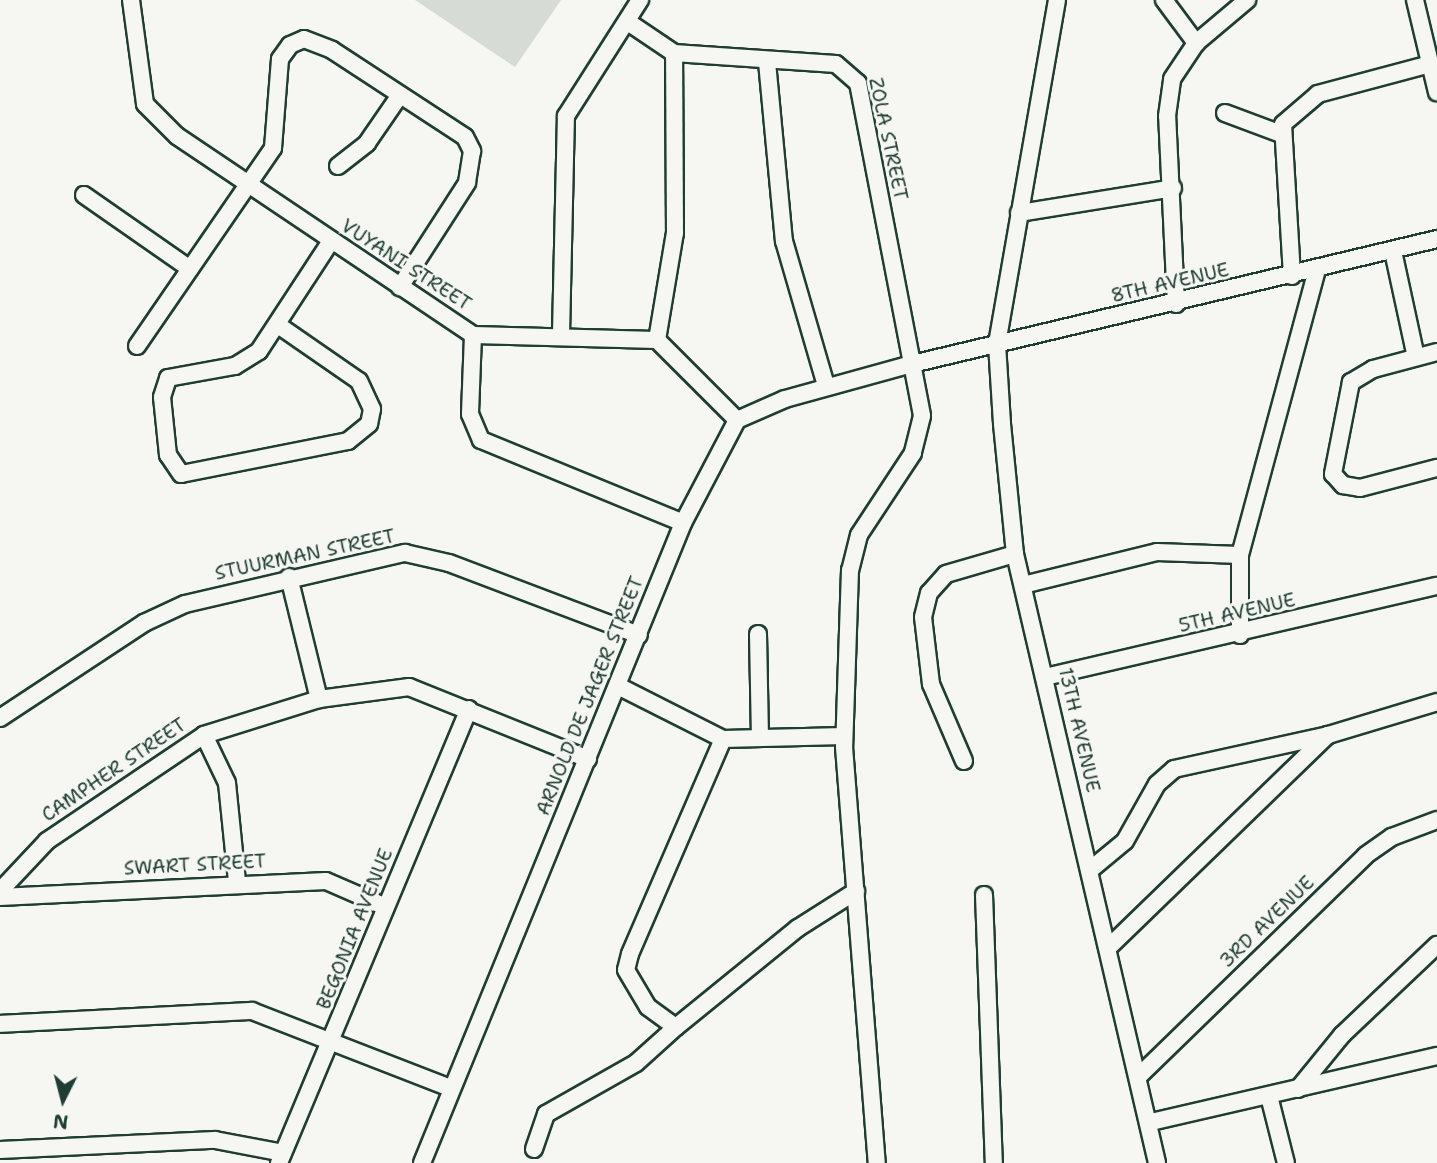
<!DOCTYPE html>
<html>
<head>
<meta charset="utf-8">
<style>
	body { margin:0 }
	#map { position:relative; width:1437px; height:1163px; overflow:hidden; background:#f6f6f2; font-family:"Shantell Sans",sans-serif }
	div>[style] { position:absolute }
	.green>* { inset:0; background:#d6dbd6 }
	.roads { filter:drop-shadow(2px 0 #1f3d34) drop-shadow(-2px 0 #1f3d34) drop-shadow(0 2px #1f3d34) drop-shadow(0 -2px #1f3d34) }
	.minor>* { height:16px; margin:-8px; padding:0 8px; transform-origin:8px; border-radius:8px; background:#f6f6f2 }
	span { translate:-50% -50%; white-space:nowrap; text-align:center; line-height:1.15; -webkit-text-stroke:6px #f6f6f2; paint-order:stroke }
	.street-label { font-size:19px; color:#1f3d34 }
	.north { position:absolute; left:28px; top:1065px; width:70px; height:70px; -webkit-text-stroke:5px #f6f6f2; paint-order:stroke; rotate:186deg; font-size:19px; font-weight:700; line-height:28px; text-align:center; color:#1f3d34 }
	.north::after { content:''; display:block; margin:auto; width:24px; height:32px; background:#1f3d34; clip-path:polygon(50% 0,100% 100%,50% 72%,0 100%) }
</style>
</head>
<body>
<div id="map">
	<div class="green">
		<i style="clip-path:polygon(415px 0,561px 0,515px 67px)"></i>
	</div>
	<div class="roads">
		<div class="minor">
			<i style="left:131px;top:0;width:105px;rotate:82.3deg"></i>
			<i style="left:145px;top:104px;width:45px;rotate:45deg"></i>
			<i style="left:177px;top:136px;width:357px;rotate:33.9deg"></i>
			<i style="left:473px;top:335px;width:184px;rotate:1.6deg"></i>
			<i style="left:657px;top:340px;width:113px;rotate:45deg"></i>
			<i style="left:1057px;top:0;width:349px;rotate:99.9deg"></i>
			<i style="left:997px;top:344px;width:80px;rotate:86.4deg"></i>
			<i style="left:1002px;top:424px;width:131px;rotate:84.3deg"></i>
			<i style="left:1015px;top:554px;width:625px;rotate:76.87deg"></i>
			<i style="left:1164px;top:0;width:54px;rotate:53.3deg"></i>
			<i style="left:1415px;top:0;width:95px;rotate:76.6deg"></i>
			<i style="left:628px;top:22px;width:55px;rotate:34deg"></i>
			<i style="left:674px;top:53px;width:162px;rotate:3.9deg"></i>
			<i style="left:836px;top:64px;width:29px;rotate:41deg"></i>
			<i style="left:858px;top:83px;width:339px;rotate:79.1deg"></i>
			<i style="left:922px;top:416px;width:38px;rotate:104deg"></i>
			<i style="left:913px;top:453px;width:98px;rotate:123.4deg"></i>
			<i style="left:859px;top:535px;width:36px;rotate:104deg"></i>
			<i style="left:850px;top:570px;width:177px;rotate:91.9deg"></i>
			<i style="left:844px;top:747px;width:417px;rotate:85.5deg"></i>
			<i style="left:767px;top:62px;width:180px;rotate:84.6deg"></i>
			<i style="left:784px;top:241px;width:151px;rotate:73.8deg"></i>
			<i style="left:1225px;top:113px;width:60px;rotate:20.6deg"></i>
			<i style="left:338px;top:166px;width:37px;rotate:-38deg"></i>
			<i style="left:367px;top:143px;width:58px;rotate:-55.5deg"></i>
			<i style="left:84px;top:195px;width:129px;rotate:34.9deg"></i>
			<i style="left:1019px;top:213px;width:156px;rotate:-9.2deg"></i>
			<i style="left:1393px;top:251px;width:108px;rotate:77.8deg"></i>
			<i style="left:1292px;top:276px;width:152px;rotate:-93.4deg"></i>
			<i style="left:1283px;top:124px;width:46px;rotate:-40.6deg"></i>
			<i style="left:1318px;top:94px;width:116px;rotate:-15deg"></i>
			<i style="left:1176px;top:304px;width:188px;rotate:-92.7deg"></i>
			<i style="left:1167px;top:116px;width:37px;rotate:-82deg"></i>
			<i style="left:1172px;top:79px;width:43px;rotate:-56.3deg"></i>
			<i style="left:1196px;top:43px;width:67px;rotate:-40.1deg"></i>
			<i style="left:278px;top:325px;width:98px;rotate:34.7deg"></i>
			<i style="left:359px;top:381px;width:31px;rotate:65deg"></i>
			<i style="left:372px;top:409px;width:15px;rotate:101deg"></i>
			<i style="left:369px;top:424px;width:27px;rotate:141deg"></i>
			<i style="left:348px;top:441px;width:170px;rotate:168.8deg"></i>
			<i style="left:181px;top:474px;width:23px;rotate:-124deg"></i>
			<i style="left:168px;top:455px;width:58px;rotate:-95.9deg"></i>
			<i style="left:162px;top:397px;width:20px;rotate:-72deg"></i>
			<i style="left:168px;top:378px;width:68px;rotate:-10.2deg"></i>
			<i style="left:235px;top:366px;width:28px;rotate:-32deg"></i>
			<i style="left:259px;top:351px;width:131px;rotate:-56.8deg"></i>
			<i style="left:561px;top:334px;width:218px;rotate:-88.7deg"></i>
			<i style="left:566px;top:116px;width:138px;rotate:-57.5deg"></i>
			<i style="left:473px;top:335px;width:79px;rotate:92.2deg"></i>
			<i style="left:470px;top:414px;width:28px;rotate:67deg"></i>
			<i style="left:481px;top:440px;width:218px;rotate:22.3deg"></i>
			<i style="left:657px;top:340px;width:109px;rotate:-80.5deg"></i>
			<i style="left:675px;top:233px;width:180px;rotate:-90.3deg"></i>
			<i style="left:137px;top:346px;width:240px;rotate:-55.5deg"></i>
			<i style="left:273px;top:148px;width:89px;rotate:-85.5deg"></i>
			<i style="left:280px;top:59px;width:17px;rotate:-54deg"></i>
			<i style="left:290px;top:45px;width:15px;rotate:-23deg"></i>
			<i style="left:304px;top:39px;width:30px;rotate:21deg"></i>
			<i style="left:332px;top:50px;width:159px;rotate:33.2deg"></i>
			<i style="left:465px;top:137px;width:16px;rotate:63deg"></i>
			<i style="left:472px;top:151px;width:32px;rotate:99deg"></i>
			<i style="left:467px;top:183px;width:124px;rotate:122.8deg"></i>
			<i style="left:1437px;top:352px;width:66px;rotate:165.1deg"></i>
			<i style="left:1373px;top:369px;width:26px;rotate:149deg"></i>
			<i style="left:1351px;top:382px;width:94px;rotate:101.1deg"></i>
			<i style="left:1333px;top:474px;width:15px;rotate:48deg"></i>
			<i style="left:1343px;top:485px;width:17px;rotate:10deg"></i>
			<i style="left:1360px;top:488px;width:80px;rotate:-14.6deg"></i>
			<i style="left:289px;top:577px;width:126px;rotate:76.2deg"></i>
			<i style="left:1023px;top:585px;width:138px;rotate:-13.8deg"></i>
			<i style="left:1157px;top:552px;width:83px;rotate:2.1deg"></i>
			<i style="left:758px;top:634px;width:104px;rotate:88.9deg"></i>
			<i style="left:1240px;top:635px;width:80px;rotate:-90deg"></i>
			<i style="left:1240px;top:555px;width:295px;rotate:-74.9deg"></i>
			<i style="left:1045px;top:677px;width:402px;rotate:-13.1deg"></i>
			<i style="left:620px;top:687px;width:115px;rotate:26.8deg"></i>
			<i style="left:723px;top:739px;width:121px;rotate:-1.4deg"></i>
			<i style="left:0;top:718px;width:173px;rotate:-33.4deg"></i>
			<i style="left:144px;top:623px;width:45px;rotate:-24.9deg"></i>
			<i style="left:185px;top:604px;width:226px;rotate:-13.1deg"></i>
			<i style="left:405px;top:553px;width:45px;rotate:12.8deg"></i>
			<i style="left:449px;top:563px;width:203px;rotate:20.8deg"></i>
			<i style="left:204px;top:735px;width:53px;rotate:64.4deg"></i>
			<i style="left:227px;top:783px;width:100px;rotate:84.2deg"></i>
			<i style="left:723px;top:739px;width:234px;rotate:113.4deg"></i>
			<i style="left:630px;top:954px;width:16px;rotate:104deg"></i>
			<i style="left:626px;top:970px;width:43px;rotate:59.3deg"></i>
			<i style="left:648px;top:1007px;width:34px;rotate:36deg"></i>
			<i style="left:676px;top:1027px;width:157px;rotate:-39.1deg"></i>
			<i style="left:798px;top:928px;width:69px;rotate:-32.5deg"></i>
			<i style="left:964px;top:761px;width:84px;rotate:-113.2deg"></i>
			<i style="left:931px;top:684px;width:67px;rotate:-96.8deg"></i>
			<i style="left:923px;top:617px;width:25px;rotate:-76deg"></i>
			<i style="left:929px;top:593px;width:25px;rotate:-48deg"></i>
			<i style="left:946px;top:574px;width:72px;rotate:-16.2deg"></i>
			<i style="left:1090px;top:870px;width:45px;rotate:-39.6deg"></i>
			<i style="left:1125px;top:841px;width:65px;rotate:-60.7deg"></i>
			<i style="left:1157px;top:784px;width:23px;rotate:-41deg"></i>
			<i style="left:1174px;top:769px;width:158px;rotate:-12.4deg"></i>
			<i style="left:0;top:891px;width:69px;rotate:-46.8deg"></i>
			<i style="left:47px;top:841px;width:189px;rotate:-34deg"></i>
			<i style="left:204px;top:735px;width:121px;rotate:-17.4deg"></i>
			<i style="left:319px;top:699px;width:91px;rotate:-7.6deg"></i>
			<i style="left:409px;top:687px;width:193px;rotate:21.9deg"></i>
			<i style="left:984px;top:895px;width:268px;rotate:87.9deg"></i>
			<i style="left:0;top:897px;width:326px;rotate:-2.8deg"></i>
			<i style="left:326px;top:881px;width:65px;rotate:23.4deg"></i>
			<i style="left:1109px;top:947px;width:305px;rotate:-44.1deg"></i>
			<i style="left:1328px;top:735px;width:114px;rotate:-16.8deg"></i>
			<i style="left:0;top:1024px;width:252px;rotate:-3deg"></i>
			<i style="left:252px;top:1011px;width:213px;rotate:21.2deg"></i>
			<i style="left:1140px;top:1075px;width:315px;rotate:-44.2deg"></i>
			<i style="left:1366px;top:855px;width:32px;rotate:-35deg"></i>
			<i style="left:1392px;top:837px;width:48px;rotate:-20.7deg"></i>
			<i style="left:1298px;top:1089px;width:70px;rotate:-50.8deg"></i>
			<i style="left:1342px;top:1035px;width:131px;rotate:-43.5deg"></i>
			<i style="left:1269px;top:1096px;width:69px;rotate:75.8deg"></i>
			<i style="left:1151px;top:1122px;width:294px;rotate:-13deg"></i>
			<i style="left:534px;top:1149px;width:37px;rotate:-71deg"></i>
			<i style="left:546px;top:1114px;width:103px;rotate:-29.5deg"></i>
			<i style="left:636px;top:1063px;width:54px;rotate:-42deg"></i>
			<i style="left:0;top:1150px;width:215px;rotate:-2.7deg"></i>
			<i style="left:215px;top:1140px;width:69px;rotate:10.8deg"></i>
			<i style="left:279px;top:1163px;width:492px;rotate:-67.3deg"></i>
			<i style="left:422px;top:1163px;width:691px;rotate:-67.81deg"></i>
			<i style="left:683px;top:523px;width:116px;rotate:-62.3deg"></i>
			<i style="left:737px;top:420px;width:52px;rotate:-23.6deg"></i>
			<i style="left:785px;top:399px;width:132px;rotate:-15.4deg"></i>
			<i style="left:912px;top:364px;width:540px;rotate:-13.39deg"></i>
		</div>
	</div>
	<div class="street-label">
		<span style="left:888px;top:139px;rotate:78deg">ZOLA STREET</span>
		<span style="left:406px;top:265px;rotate:33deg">VUYANI STREET</span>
		<span style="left:1170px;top:283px;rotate:-13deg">8TH AVENUE</span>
		<span style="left:305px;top:555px;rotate:-12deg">STUURMAN STREET</span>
		<span style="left:1237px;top:613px;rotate:-13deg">5TH AVENUE</span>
		<span style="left:590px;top:696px;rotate:-68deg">ARNOLD DE JAGER STREET</span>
		<span style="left:1079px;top:730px;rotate:77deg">13TH AVENUE</span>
		<span style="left:114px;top:770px;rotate:-34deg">CAMPHER STREET</span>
		<span style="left:195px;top:865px;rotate:-3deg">SWART STREET</span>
		<span style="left:1267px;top:922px;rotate:-44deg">3RD AVENUE</span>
		<span style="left:355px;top:929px;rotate:-68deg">BEGONIA AVENUE</span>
	</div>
	<div class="north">N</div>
</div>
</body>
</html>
